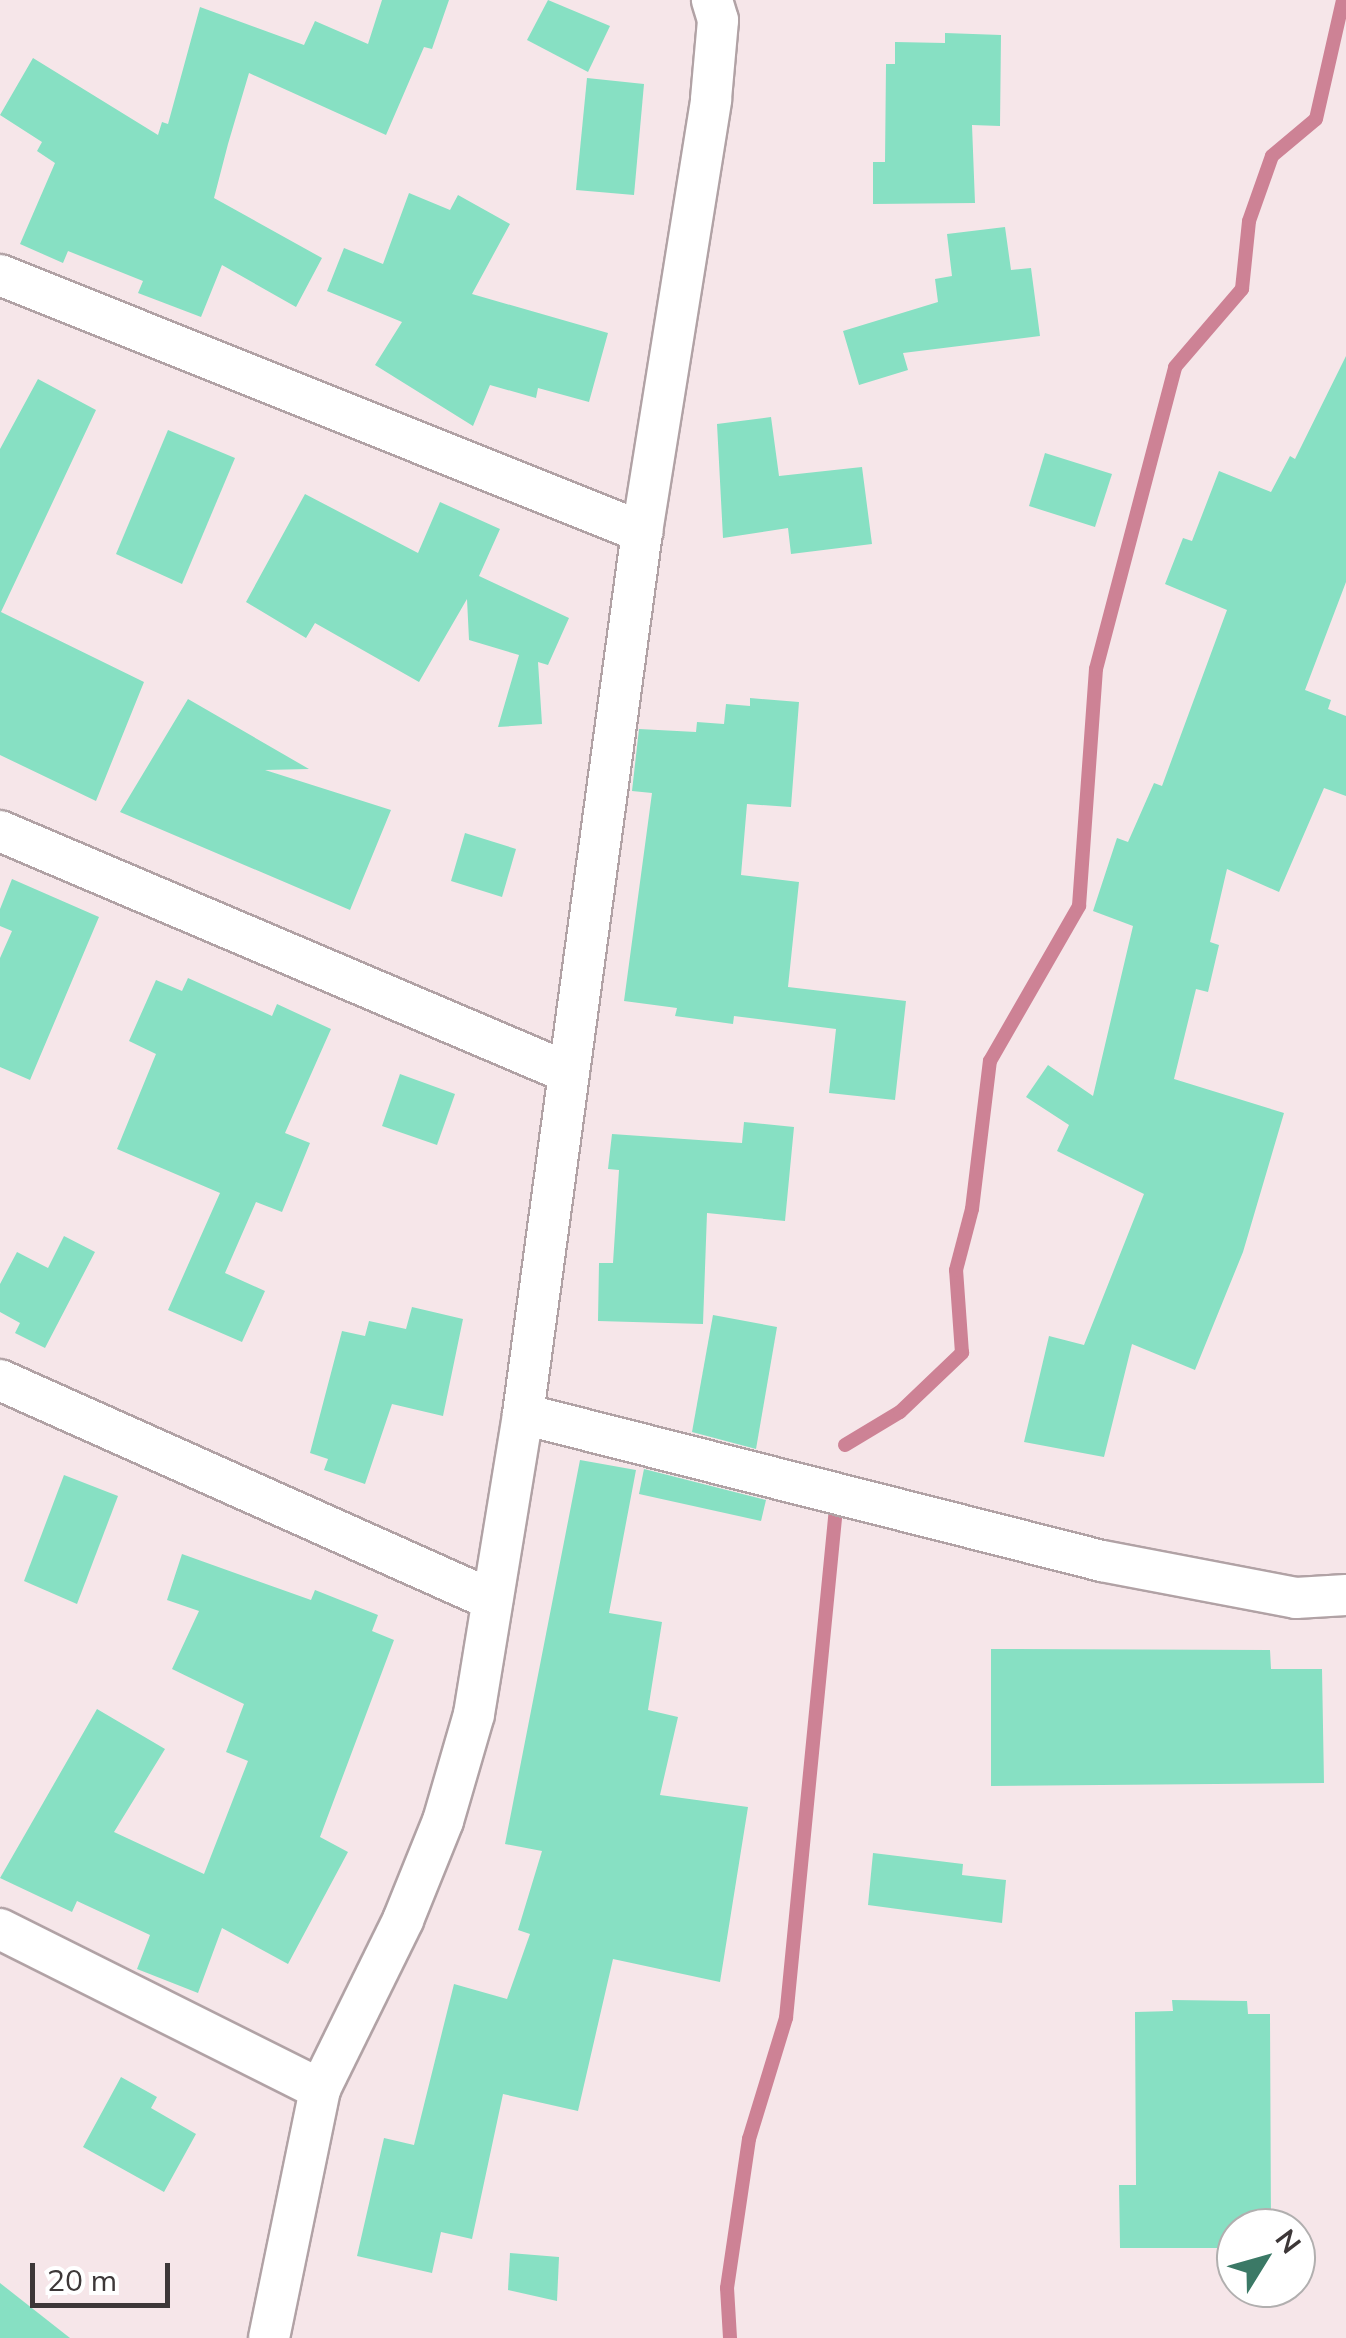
<!DOCTYPE html>
<html>
<head>
<meta charset="utf-8">
<style>
	body { margin:0 }
	#map { position:relative; width:1346px; height:2338px; overflow:hidden; background:#f6e6e9; font-family:Mulish,sans-serif }
	div>[style] { position:absolute }
	.stream>* { height:14px; margin:-7px; padding:0 7px; transform-origin:7px; border-radius:7px; background:#cd8295 }
	.building>* { inset:0; background:#87e0c3 }
	.roads { filter:drop-shadow(2px 0 #b1a2a5) drop-shadow(-2px 0 #b1a2a5) drop-shadow(0 2px #b1a2a5) drop-shadow(0 -2px #b1a2a5) }
	.minor>* { height:40px; margin:-20px; padding:0 20px; transform-origin:20px; border-radius:20px; background:#fff }
	span { translate:-50% -50%; white-space:nowrap; text-align:center; line-height:1.15; -webkit-text-stroke:8px #fff; paint-order:stroke }
	.north { position:absolute; left:1216px; top:2208px; width:100px; height:100px; box-sizing:border-box; background:#fff; border:2px solid #b1afaf; border-radius:50%; rotate:53deg; font-size:28px; font-weight:700; line-height:40px; text-align:center; color:#3d3738 }
	.north::after { content:''; display:block; margin:auto; width:35px; height:45px; background:#3b7966; clip-path:polygon(50% 0,100% 100%,50% 72%,0 100%) }
	.scale { position:absolute; left:30px; top:2263px; width:140px; height:45px; box-sizing:border-box; border:5px solid #3d3738; border-top:0; padding-left:12px; font-size:30px; line-height:35px; white-space:nowrap; color:#3d3738; -webkit-text-stroke:8px #fff; paint-order:stroke }
</style>
</head>
<body>
<div id="map">
	<div class="stream">
		<i style="left:845px;top:1445px;width:64px;rotate:-31deg"></i>
		<i style="left:900px;top:1412px;width:86px;rotate:-43.6deg"></i>
		<i style="left:962px;top:1353px;width:83px;rotate:-94.1deg"></i>
		<i style="left:956px;top:1270px;width:63px;rotate:-75.3deg"></i>
		<i style="left:972px;top:1209px;width:149px;rotate:-83.1deg"></i>
		<i style="left:990px;top:1061px;width:179px;rotate:-60.1deg"></i>
		<i style="left:1079px;top:906px;width:238px;rotate:-85.9deg"></i>
		<i style="left:1096px;top:669px;width:312px;rotate:-75.3deg"></i>
		<i style="left:1175px;top:367px;width:103px;rotate:-49.3deg"></i>
		<i style="left:1242px;top:289px;width:68px;rotate:-84.1deg"></i>
		<i style="left:1249px;top:221px;width:69px;rotate:-70.5deg"></i>
		<i style="left:1272px;top:156px;width:57px;rotate:-40.1deg"></i>
		<i style="left:1316px;top:119px;width:122px;rotate:-77.2deg"></i>
		<i style="left:730px;top:2338px;width:50px;rotate:-93.4deg"></i>
		<i style="left:727px;top:2288px;width:151px;rotate:-81.6deg"></i>
		<i style="left:749px;top:2139px;width:127px;rotate:-73deg"></i>
		<i style="left:786px;top:2018px;width:512px;rotate:-84.4deg"></i>
	</div>
	<div class="building">
		<i style="clip-path:polygon(382px 0,449px 0,432px 49px,424px 47px,386px 135px,249px 73px,228px 144px,214px 198px,322px 258px,296px 307px,222px 265px,201px 317px,138px 293px,143px 281px,68px 251px,63px 263px,20px 244px,55px 163px,37px 151px,42px 142px,0 115px,33px 58px,158px 135px,162px 122px,168px 124px,200px 7px,304px 45px,315px 21px,368px 44px)"></i>
		<i style="clip-path:polygon(548px 0,610px 26px,588px 72px,527px 40px)"></i>
		<i style="clip-path:polygon(945px 33px,1001px 35px,1000px 126px,972px 125px,975px 203px,873px 204px,873px 162px,885px 162px,886px 64px,895px 64px,895px 42px,945px 43px)"></i>
		<i style="clip-path:polygon(587px 78px,644px 84px,634px 195px,576px 190px)"></i>
		<i style="clip-path:polygon(409px 193px,450px 210px,458px 195px,510px 224px,472px 294px,608px 333px,589px 402px,538px 388px,536px 398px,490px 385px,473px 426px,375px 365px,402px 322px,327px 291px,344px 248px,383px 264px)"></i>
		<i style="clip-path:polygon(1005px 227px,1011px 270px,1031px 268px,1040px 336px,903px 353px,908px 370px,859px 385px,843px 331px,938px 302px,935px 279px,952px 276px,947px 234px)"></i>
		<i style="clip-path:polygon(1346px 356px,1346px 582px,1305px 690px,1331px 700px,1328px 709px,1346px 716px,1346px 796px,1324px 788px,1279px 892px,1227px 869px,1210px 942px,1219px 945px,1208px 992px,1196px 989px,1174px 1079px,1284px 1113px,1243px 1252px,1195px 1370px,1132px 1344px,1104px 1457px,1024px 1442px,1049px 1336px,1084px 1345px,1144px 1194px,1057px 1151px,1069px 1125px,1026px 1097px,1048px 1065px,1093px 1096px,1133px 926px,1093px 911px,1117px 838px,1128px 842px,1154px 783px,1162px 786px,1227px 610px,1165px 584px,1183px 538px,1192px 541px,1219px 471px,1271px 492px,1290px 456px,1295px 459px)"></i>
		<i style="clip-path:polygon(38px 379px,96px 410px,1px 612px,144px 682px,96px 801px,0 755px,0 449px)"></i>
		<i style="clip-path:polygon(771px 417px,779px 476px,862px 467px,872px 544px,791px 554px,788px 528px,723px 538px,717px 424px)"></i>
		<i style="clip-path:polygon(168px 430px,235px 458px,182px 584px,116px 554px)"></i>
		<i style="clip-path:polygon(1045px 453px,1112px 474px,1095px 527px,1029px 506px)"></i>
		<i style="clip-path:polygon(305px 494px,418px 553px,440px 502px,500px 529px,479px 576px,569px 618px,548px 665px,538px 662px,542px 724px,498px 727px,519px 655px,469px 640px,467px 599px,419px 682px,315px 623px,306px 638px,246px 602px)"></i>
		<i style="clip-path:polygon(750px 698px,799px 702px,791px 807px,747px 804px,741px 875px,799px 882px,788px 987px,906px 1001px,895px 1100px,829px 1093px,836px 1029px,734px 1016px,733px 1024px,675px 1016px,677px 1008px,624px 1001px,652px 793px,632px 791px,639px 729px,696px 732px,697px 722px,724px 724px,726px 704px,750px 706px)"></i>
		<i style="clip-path:polygon(188px 699px,309px 769px,265px 770px,391px 810px,350px 910px,120px 812px)"></i>
		<i style="clip-path:polygon(465px 833px,516px 849px,502px 897px,451px 881px)"></i>
		<i style="clip-path:polygon(12px 879px,99px 917px,30px 1080px,0 1067px,0 958px,12px 931px,0 926px,0 909px)"></i>
		<i style="clip-path:polygon(188px 978px,272px 1016px,277px 1004px,331px 1029px,285px 1133px,310px 1143px,282px 1212px,256px 1202px,225px 1273px,265px 1291px,242px 1342px,168px 1310px,220px 1193px,117px 1149px,156px 1054px,129px 1041px,156px 980px,182px 991px)"></i>
		<i style="clip-path:polygon(400px 1074px,455px 1094px,437px 1145px,382px 1126px)"></i>
		<i style="clip-path:polygon(744px 1122px,794px 1127px,785px 1221px,707px 1213px,703px 1324px,598px 1321px,599px 1263px,613px 1263px,619px 1170px,608px 1169px,612px 1134px,742px 1143px)"></i>
		<i style="clip-path:polygon(64px 1236px,95px 1252px,45px 1348px,15px 1333px,20px 1323px,0 1312px,0 1284px,17px 1252px,48px 1268px)"></i>
		<i style="clip-path:polygon(412px 1307px,463px 1319px,443px 1416px,392px 1404px,365px 1484px,324px 1470px,328px 1459px,310px 1453px,342px 1331px,365px 1336px,369px 1321px,406px 1329px)"></i>
		<i style="clip-path:polygon(713px 1315px,777px 1327px,756px 1449px,692px 1432px)"></i>
		<i style="clip-path:polygon(580px 1460px,636px 1470px,609px 1613px,662px 1622px,648px 1710px,678px 1717px,660px 1795px,748px 1807px,720px 1982px,613px 1959px,578px 2111px,503px 2094px,472px 2239px,441px 2232px,432px 2273px,357px 2256px,384px 2138px,414px 2145px,454px 1984px,507px 1999px,530px 1934px,518px 1930px,542px 1851px,505px 1844px)"></i>
		<i style="clip-path:polygon(644px 1469px,766px 1500px,761px 1521px,639px 1494px)"></i>
		<i style="clip-path:polygon(64px 1475px,118px 1496px,77px 1604px,24px 1581px)"></i>
		<i style="clip-path:polygon(182px 1554px,311px 1600px,315px 1590px,378px 1615px,372px 1631px,394px 1640px,320px 1837px,348px 1852px,288px 1964px,222px 1928px,198px 1993px,137px 1969px,150px 1935px,77px 1901px,72px 1912px,0 1878px,97px 1709px,165px 1749px,114px 1832px,204px 1874px,248px 1761px,226px 1752px,244px 1704px,172px 1669px,199px 1611px,167px 1600px)"></i>
		<i style="clip-path:polygon(991px 1649px,1270px 1650px,1271px 1669px,1322px 1669px,1324px 1783px,991px 1786px)"></i>
		<i style="clip-path:polygon(873px 1853px,963px 1864px,962px 1875px,1006px 1880px,1002px 1923px,868px 1905px)"></i>
		<i style="clip-path:polygon(1172px 2000px,1247px 2001px,1248px 2014px,1270px 2014px,1271px 2228px,1236px 2228px,1236px 2248px,1120px 2248px,1119px 2185px,1136px 2185px,1135px 2012px,1173px 2011px)"></i>
		<i style="clip-path:polygon(121px 2077px,157px 2097px,151px 2108px,196px 2134px,164px 2192px,83px 2147px)"></i>
		<i style="clip-path:polygon(510px 2253px,559px 2257px,557px 2301px,508px 2290px)"></i>
		<i style="clip-path:polygon(0 2283px,70px 2338px,0 2338px)"></i>
	</div>
	<div class="roads">
		<div class="minor">
			<i style="left:0;top:275px;width:692px;rotate:21.82deg"></i>
			<i style="left:0;top:831px;width:618px;rotate:23.04deg"></i>
			<i style="left:0;top:1380px;width:539px;rotate:24.09deg"></i>
			<i style="left:523px;top:1414px;width:597px;rotate:14.25deg"></i>
			<i style="left:1102px;top:1561px;width:197px;rotate:10.8deg"></i>
			<i style="left:1296px;top:1598px;width:50px;rotate:-3.4deg"></i>
			<i style="left:0;top:1929px;width:358px;rotate:26.6deg"></i>
			<i style="left:269px;top:2338px;width:254px;rotate:-78.4deg"></i>
			<i style="left:320px;top:2089px;width:188px;rotate:-63.8deg"></i>
			<i style="left:403px;top:1920px;width:107px;rotate:-68deg"></i>
			<i style="left:443px;top:1821px;width:111px;rotate:-73.8deg"></i>
			<i style="left:474px;top:1714px;width:304px;rotate:-80.7deg"></i>
			<i style="left:523px;top:1414px;width:890px;rotate:-82.32deg"></i>
			<i style="left:642px;top:532px;width:438px;rotate:-80.9deg"></i>
			<i style="left:711px;top:99px;width:79px;rotate:-84.9deg"></i>
			<i style="left:718px;top:20px;width:21px;rotate:-107deg"></i>
		</div>
	</div>
	<div class="north">N</div>
	<div class="scale">20 m</div>
</div>
</body>
</html>
